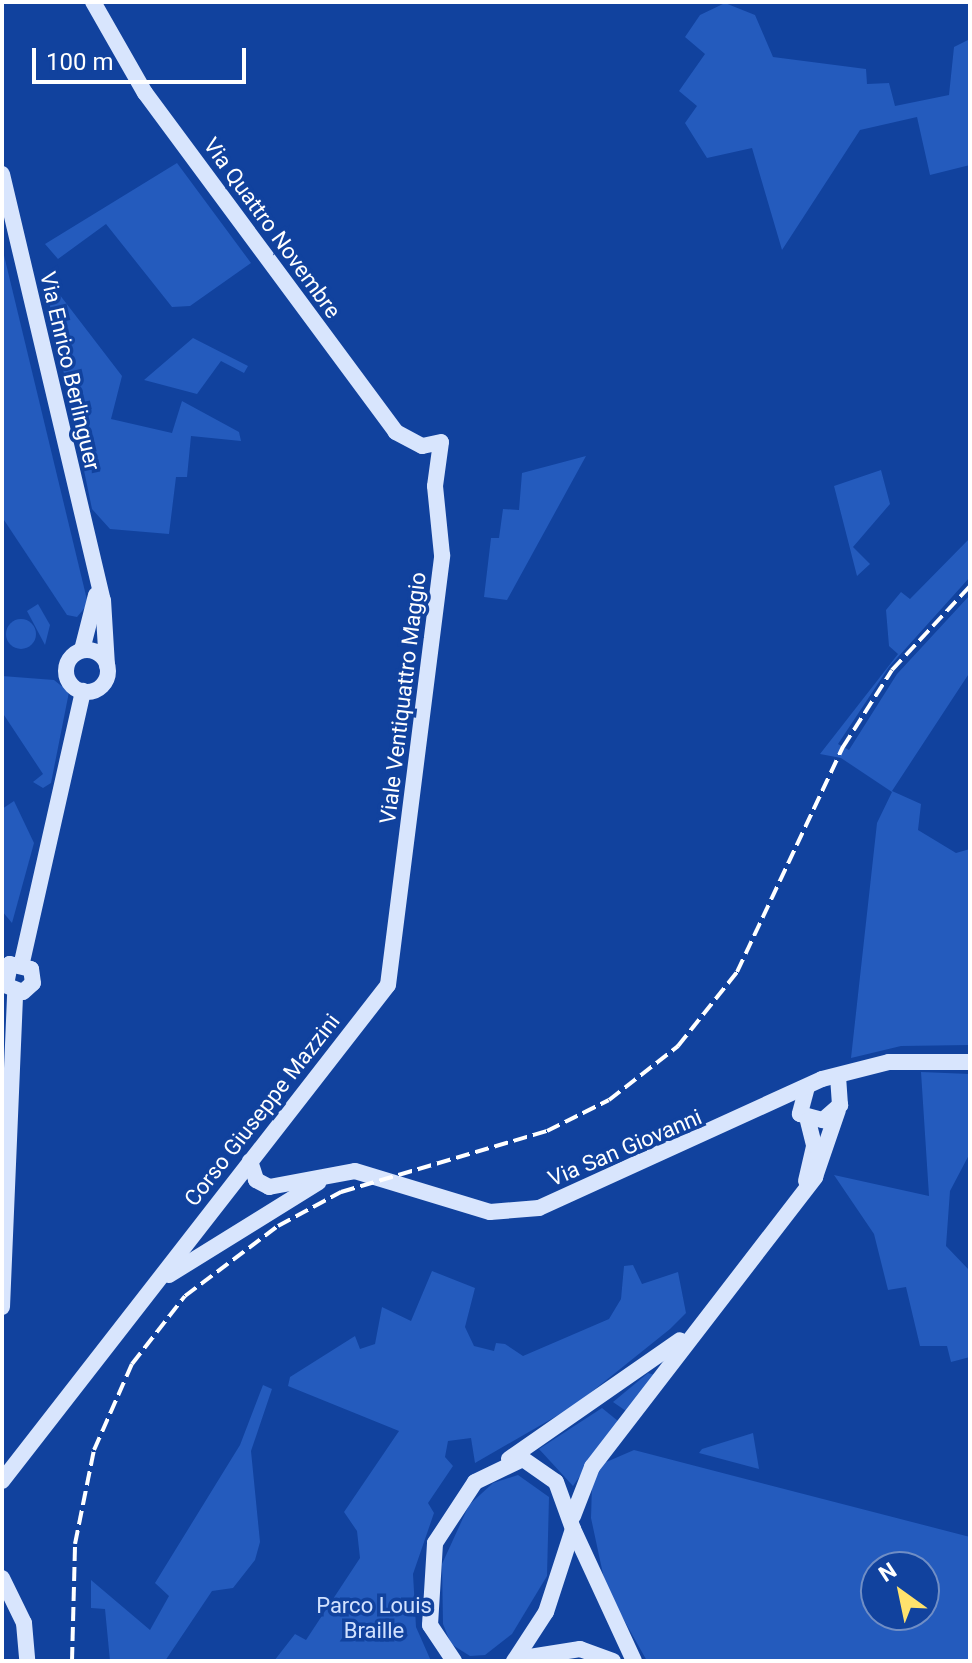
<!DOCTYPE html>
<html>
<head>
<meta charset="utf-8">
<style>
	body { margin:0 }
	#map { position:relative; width:972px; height:1663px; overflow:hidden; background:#11429e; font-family:Roboto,sans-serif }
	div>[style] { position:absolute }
	.green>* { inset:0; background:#245bbd }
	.round { border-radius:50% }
	.secondary>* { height:16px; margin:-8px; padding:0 8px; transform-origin:8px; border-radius:8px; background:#d8e5fd }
	.secondary>.ring { margin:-8px; padding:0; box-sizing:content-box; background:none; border:16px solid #d8e5fd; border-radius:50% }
	.rail>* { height:4px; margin-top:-2px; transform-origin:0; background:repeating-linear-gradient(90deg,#fff 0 14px,transparent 0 20px) }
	span { translate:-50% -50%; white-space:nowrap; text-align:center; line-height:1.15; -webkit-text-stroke:7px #11429e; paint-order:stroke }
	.street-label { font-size:22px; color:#fff }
	.park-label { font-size:22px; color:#d1e1fe }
	.frame { position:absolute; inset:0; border:4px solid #fff; pointer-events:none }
	.north { position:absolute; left:860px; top:1551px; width:80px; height:80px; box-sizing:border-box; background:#11429e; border:2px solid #708ec5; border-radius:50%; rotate:327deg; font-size:22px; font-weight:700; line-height:32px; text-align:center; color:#fff }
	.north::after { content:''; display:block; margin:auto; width:28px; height:36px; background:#ffe26c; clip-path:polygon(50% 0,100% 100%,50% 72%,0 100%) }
	.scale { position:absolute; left:32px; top:48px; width:214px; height:36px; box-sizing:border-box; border:4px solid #fff; border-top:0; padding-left:10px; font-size:24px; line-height:28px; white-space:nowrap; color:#fff; -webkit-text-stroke:6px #11429e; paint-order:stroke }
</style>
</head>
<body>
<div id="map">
	<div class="green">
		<i style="clip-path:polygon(725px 3px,755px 15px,773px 57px,866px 69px,867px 84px,889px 83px,895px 106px,949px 95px,954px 47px,970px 39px,970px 165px,930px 175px,917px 117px,860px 130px,782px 250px,752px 148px,707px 158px,685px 123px,697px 106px,679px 91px,705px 54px,685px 37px,700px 15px)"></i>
		<i style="clip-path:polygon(177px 163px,251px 263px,190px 306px,172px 307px,106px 224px,58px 259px,45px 244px)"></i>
		<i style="clip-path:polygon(2px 247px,88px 604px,77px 617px,67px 615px,2px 517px)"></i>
		<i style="clip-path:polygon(43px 273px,122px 376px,111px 419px,172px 433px,182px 401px,239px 432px,241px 441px,191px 436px,187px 477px,176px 477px,169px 534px,110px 529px,92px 509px)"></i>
		<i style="clip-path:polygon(193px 338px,248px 366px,244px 373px,221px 361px,197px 394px,144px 380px)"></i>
		<i style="clip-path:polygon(586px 456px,507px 600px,484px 597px,491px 538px,499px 538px,503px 509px,519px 510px,522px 473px)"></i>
		<i style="clip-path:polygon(881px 470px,890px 504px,853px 547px,870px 564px,857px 576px,834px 486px)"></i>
		<i style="clip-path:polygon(970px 538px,970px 577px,889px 667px,838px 744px,849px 750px,897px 674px,970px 595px,970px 672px,892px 791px,921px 804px,918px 830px,956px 853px,970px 849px,970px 1045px,901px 1046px,851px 1058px,877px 823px,892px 792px,841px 758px,820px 754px,898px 654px,889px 646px,886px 610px,901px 592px,910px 599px)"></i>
		<i style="clip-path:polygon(38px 604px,50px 625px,45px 645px,27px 611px)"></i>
		<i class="round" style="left:6px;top:619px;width:30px;height:30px"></i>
		<i style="clip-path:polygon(2px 676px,54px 680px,69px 692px,51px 783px,43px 788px,33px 782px,43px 774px,2px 712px)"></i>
		<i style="clip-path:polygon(14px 801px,34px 843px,12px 923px,2px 911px,2px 809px)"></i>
		<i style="clip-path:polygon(921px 1072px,970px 1074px,970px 1153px,950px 1191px,946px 1246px,970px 1271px,970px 1357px,951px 1362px,947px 1346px,920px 1346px,906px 1287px,888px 1290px,874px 1234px,834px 1175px,929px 1196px)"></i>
		<i style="clip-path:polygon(633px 1265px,642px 1284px,678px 1272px,686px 1313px,670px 1329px,574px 1406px,475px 1463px,471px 1438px,448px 1441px,445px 1457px,453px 1466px,428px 1503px,434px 1513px,413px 1574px,416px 1627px,431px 1661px,274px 1661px,295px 1634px,306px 1640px,360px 1558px,357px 1531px,344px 1512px,399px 1431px,288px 1386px,290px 1377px,355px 1336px,360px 1349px,375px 1344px,382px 1307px,411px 1321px,432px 1271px,475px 1288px,465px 1327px,474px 1346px,494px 1351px,496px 1343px,505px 1344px,523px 1356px,609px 1319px,621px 1299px,624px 1266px)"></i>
		<i style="clip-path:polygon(648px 1373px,655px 1375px,626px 1411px,613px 1402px)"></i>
		<i style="clip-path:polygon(263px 1385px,272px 1389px,251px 1451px,260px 1542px,255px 1560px,233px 1588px,212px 1591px,165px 1661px,110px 1661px,105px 1609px,91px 1608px,91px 1580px,150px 1630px,169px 1596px,155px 1583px,240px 1445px)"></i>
		<i style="clip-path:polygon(602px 1408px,618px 1421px,573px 1486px,539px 1449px)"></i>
		<i style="clip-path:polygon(753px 1433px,759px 1469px,699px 1453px,702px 1449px)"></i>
		<i style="clip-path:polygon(evenodd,634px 1450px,970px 1537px,970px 1661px,647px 1661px,606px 1588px,591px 1518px,592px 1484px,604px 1463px,634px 1450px,876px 1567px,924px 1567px,924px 1615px,876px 1615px,876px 1567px)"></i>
		<i style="clip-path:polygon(518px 1475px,549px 1497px,547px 1576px,512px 1634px,485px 1655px,470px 1656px,451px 1644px,443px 1624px,442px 1564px,469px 1505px,493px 1483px)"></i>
	</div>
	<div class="secondary">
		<i style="left:2px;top:174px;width:438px;rotate:76.7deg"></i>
		<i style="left:103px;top:600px;width:66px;rotate:86.5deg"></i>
		<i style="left:82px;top:650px;width:57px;rotate:-75.7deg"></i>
		<i class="ring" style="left:66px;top:650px;width:26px;height:26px"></i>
		<i style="left:22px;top:962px;width:278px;rotate:-77.3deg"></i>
		<i style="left:2px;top:984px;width:22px;rotate:21deg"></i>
		<i style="left:23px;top:992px;width:13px;rotate:-42deg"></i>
		<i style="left:33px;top:983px;width:14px;rotate:-98deg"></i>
		<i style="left:31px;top:969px;width:22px;rotate:-167deg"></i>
		<i style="left:10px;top:964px;width:21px;rotate:101deg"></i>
		<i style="left:807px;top:1087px;width:28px;rotate:105deg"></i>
		<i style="left:800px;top:1114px;width:24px;rotate:15deg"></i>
		<i style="left:823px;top:1120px;width:23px;rotate:-41deg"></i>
		<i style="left:840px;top:1105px;width:29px;rotate:-94deg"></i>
		<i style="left:250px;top:1161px;width:20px;rotate:72deg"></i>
		<i style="left:256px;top:1180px;width:15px;rotate:28deg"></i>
		<i style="left:269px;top:1187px;width:87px;rotate:-10.5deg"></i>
		<i style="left:355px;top:1171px;width:141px;rotate:16.9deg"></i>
		<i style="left:490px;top:1212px;width:49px;rotate:-4.7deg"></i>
		<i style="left:539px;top:1208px;width:311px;rotate:-24.5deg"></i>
		<i style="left:822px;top:1079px;width:69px;rotate:-14.2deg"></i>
		<i style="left:889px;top:1062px;width:81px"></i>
		<i style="left:806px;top:1181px;width:37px;rotate:-77deg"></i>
		<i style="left:814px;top:1145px;width:25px;rotate:-104deg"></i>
		<i style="left:169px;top:1275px;width:176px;rotate:-31.8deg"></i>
		<i style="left:2px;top:1307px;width:315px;rotate:-87.6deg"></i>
		<i style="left:509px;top:1459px;width:208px;rotate:-34.8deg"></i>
		<i style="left:2px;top:1481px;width:628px;rotate:-52.11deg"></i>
		<i style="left:388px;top:985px;width:433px;rotate:-82.8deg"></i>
		<i style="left:442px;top:555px;width:69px;rotate:-95.8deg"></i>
		<i style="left:435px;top:486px;width:44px;rotate:-82.2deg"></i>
		<i style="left:441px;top:442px;width:19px;rotate:168deg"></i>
		<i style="left:422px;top:446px;width:30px;rotate:-152deg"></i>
		<i style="left:396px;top:432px;width:422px;rotate:-126.5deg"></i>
		<i style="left:145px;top:93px;width:105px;rotate:-119.7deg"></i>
		<i style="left:573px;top:1516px;width:53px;rotate:-68.8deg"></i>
		<i style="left:592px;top:1467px;width:366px;rotate:-52.4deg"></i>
		<i style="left:815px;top:1177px;width:71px;rotate:-71.1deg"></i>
		<i style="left:574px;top:1531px;width:143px;rotate:65.2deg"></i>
		<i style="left:2px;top:1578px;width:50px;rotate:63.9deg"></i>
		<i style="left:24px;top:1623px;width:38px;rotate:85deg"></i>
		<i style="left:517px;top:1659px;width:64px;rotate:-9deg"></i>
		<i style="left:580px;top:1649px;width:35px;rotate:20deg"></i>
		<i style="left:454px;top:1661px;width:43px;rotate:-123.7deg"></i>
		<i style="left:430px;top:1625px;width:82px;rotate:-86.5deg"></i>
		<i style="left:435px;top:1543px;width:73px;rotate:-56.7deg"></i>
		<i style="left:475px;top:1482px;width:53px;rotate:-25.6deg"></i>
		<i style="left:523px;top:1459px;width:40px;rotate:34.9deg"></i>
		<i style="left:556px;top:1482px;width:50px;rotate:70.1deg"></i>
		<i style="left:573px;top:1529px;width:87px;rotate:108deg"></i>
		<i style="left:546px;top:1612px;width:59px;rotate:123.1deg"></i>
	</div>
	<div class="rail">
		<i style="left:72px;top:1661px;width:117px;rotate:-88.5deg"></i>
		<i style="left:75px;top:1544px;width:96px;rotate:-78.6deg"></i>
		<i style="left:94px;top:1450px;width:94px;rotate:-66.2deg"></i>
		<i style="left:132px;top:1364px;width:86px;rotate:-52.1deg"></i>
		<i style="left:185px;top:1296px;width:116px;rotate:-37deg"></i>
		<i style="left:278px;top:1226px;width:72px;rotate:-28.4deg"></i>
		<i style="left:341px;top:1192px;width:215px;rotate:-16.5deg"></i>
		<i style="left:547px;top:1131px;width:69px;rotate:-26.6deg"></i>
		<i style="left:609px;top:1100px;width:88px;rotate:-38deg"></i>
		<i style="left:678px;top:1046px;width:95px;rotate:-51.4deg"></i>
		<i style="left:737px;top:972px;width:249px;rotate:-64.8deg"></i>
		<i style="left:843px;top:747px;width:91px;rotate:-57.5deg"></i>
		<i style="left:892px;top:670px;width:115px;rotate:-47.1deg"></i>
	</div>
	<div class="street-label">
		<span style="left:272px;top:228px;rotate:54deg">Via Quattro Novembre</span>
		<span style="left:70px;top:371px;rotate:77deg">Via Enrico Berlinguer</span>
		<span style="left:403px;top:698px;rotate:-83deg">Viale Ventiquattro Maggio</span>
		<span style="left:262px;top:1110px;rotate:-52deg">Corso Giuseppe Mazzini</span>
		<span style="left:625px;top:1148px;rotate:-23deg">Via San Giovanni</span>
	</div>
	<div class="park-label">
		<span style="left:374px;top:1618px">Parco Louis<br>Braille</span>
	</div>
	<div class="frame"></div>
	<div class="north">N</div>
	<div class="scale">100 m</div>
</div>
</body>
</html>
